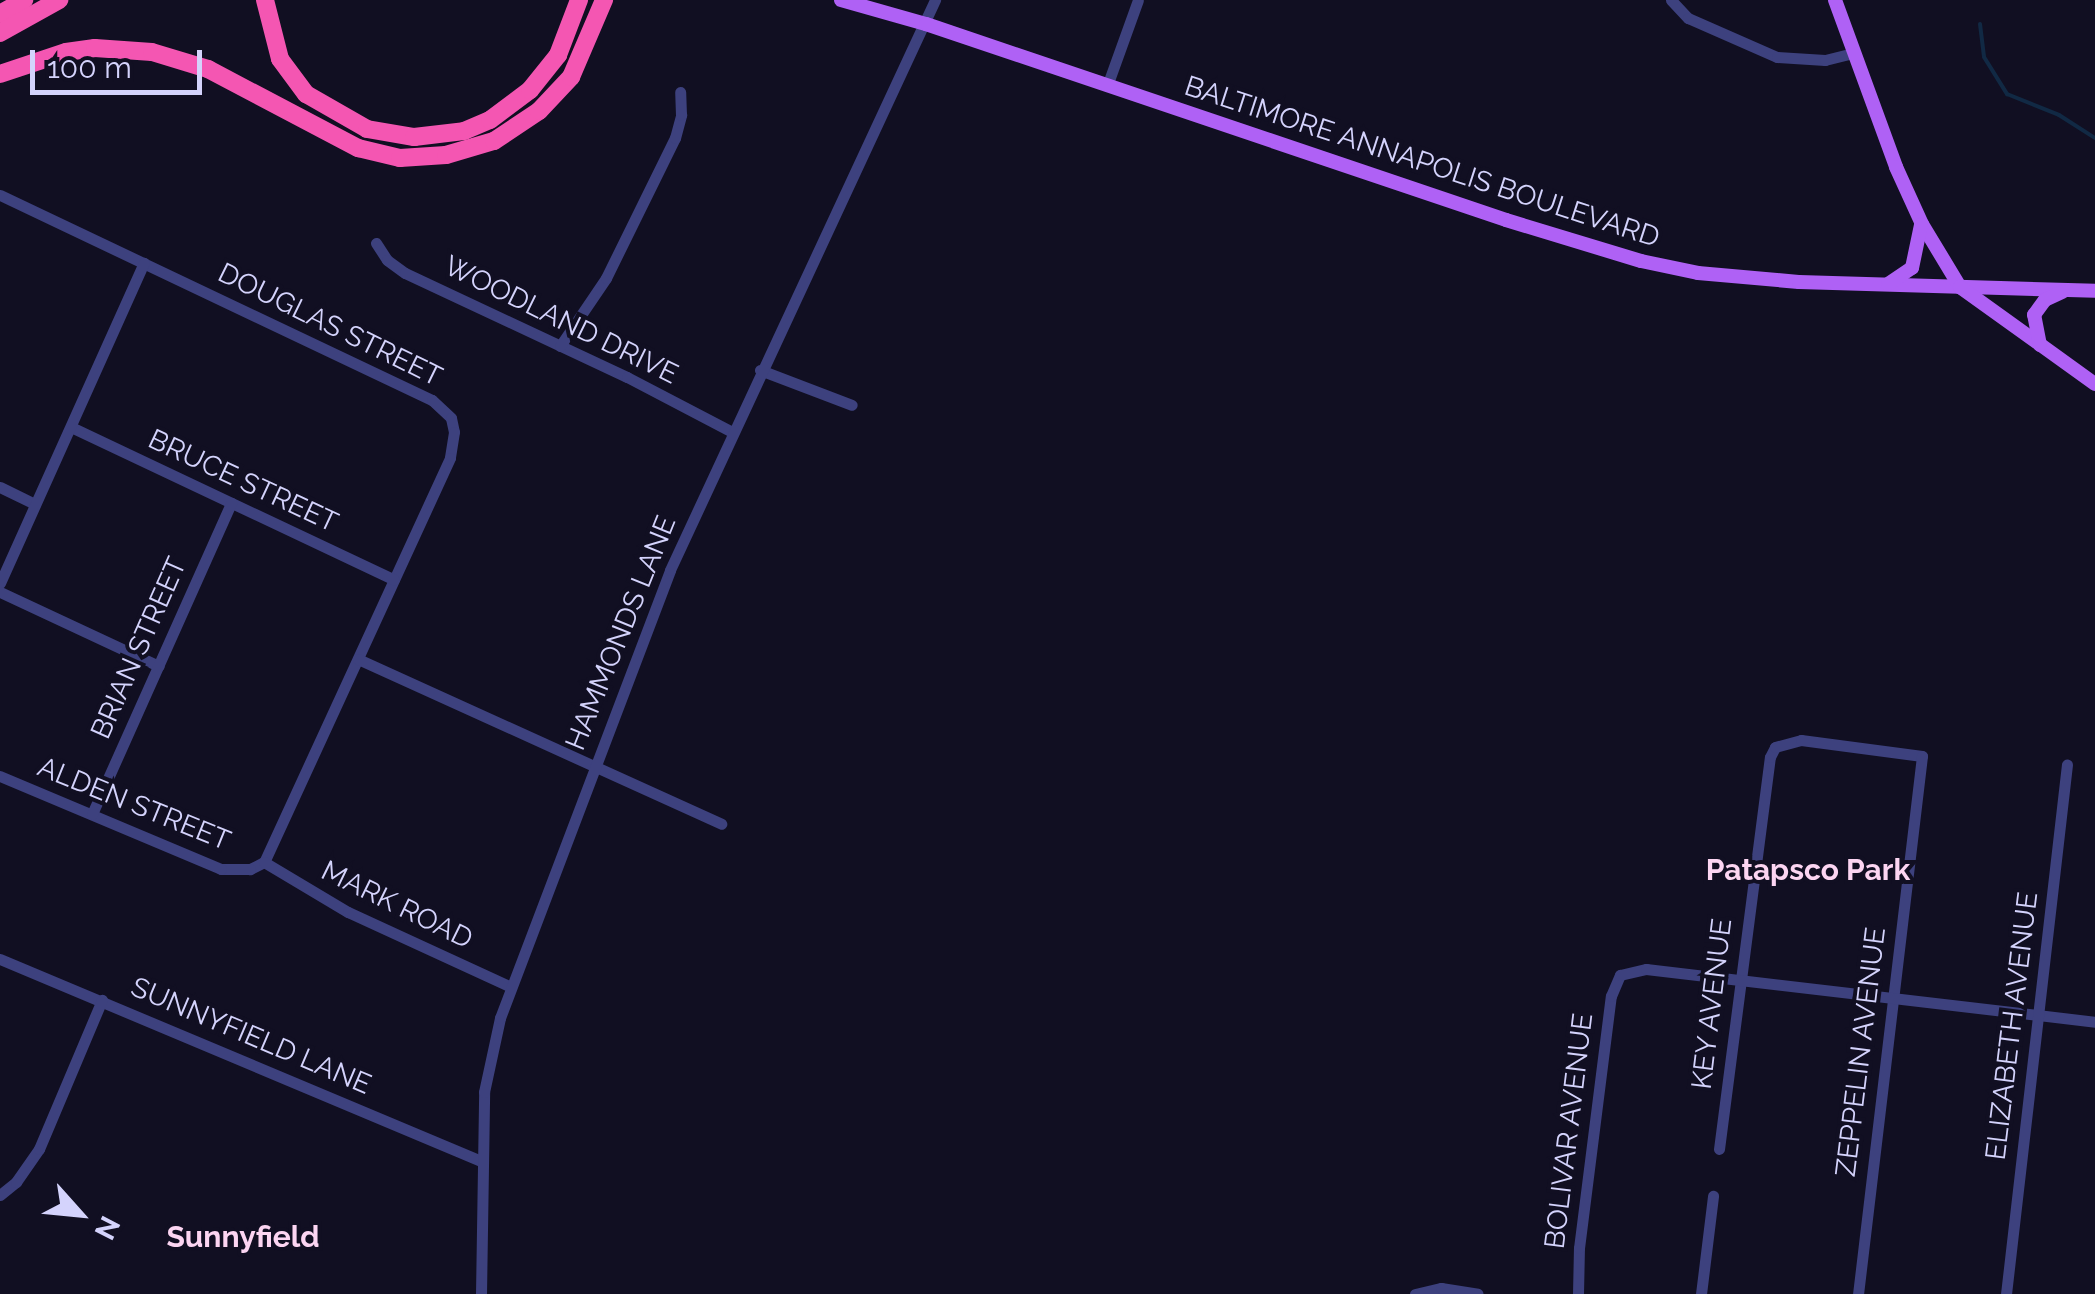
<!DOCTYPE html>
<html>
<head>
<meta charset="utf-8">
<style>
	body { margin:0 }
	#map { position:relative; width:2095px; height:1294px; overflow:hidden; background:#110f22; font-family:Raleway,sans-serif }
	div>[style] { position:absolute }
	.stream>* { height:4px; margin:-2px; padding:0 2px; transform-origin:2px; border-radius:2px; background:#112944 }
	.minor>* { height:11px; margin:-5.5px; padding:0 5.5px; transform-origin:5.5px; border-radius:5.5px; background:#3d417e }
	.major>* { height:14px; margin:-7px; padding:0 7px; transform-origin:7px; border-radius:7px; background:#af61f5 }
	.highway>* { height:18px; margin:-9px; padding:0 9px; transform-origin:9px; border-radius:9px; background:#f456b2 }
	span { translate:-50% -50%; white-space:nowrap; text-align:center; line-height:1.15; -webkit-text-stroke:8px #110f22; paint-order:stroke }
	.street-label { font-size:28px; color:#d4d3fc }
	.neighbourhood-label { font-size:30px; color:#fcd5f2; font-weight:700 }
	.north { position:absolute; left:30px; top:1164px; width:100px; height:100px; -webkit-text-stroke:8px #110f22; paint-order:stroke; rotate:117deg; font-size:28px; font-weight:700; line-height:40px; text-align:center; color:#d4d3fc }
	.north::after { content:''; display:block; margin:auto; width:35px; height:45px; background:#d4d3fc; clip-path:polygon(50% 0,100% 100%,50% 72%,0 100%) }
	.scale { position:absolute; left:30px; top:50px; width:172px; height:45px; box-sizing:border-box; border:5px solid #d4d3fc; border-top:0; padding-left:12px; font-size:30px; line-height:35px; white-space:nowrap; color:#d4d3fc; -webkit-text-stroke:8px #110f22; paint-order:stroke }
</style>
</head>
<body>
<div id="map">
	<div class="stream">
		<i style="left:1980px;top:24px;width:33px;rotate:83deg"></i>
		<i style="left:1984px;top:57px;width:44px;rotate:58.1deg"></i>
		<i style="left:2007px;top:94px;width:56px;rotate:22deg"></i>
		<i style="left:2059px;top:115px;width:43px;rotate:32.6deg"></i>
	</div>
	<div class="minor">
		<i style="left:1671px;top:0;width:25px;rotate:47deg"></i>
		<i style="left:1688px;top:18px;width:97px;rotate:23.7deg"></i>
		<i style="left:1777px;top:57px;width:48px;rotate:3.6deg"></i>
		<i style="left:1825px;top:60px;width:30px;rotate:-14deg"></i>
		<i style="left:1107px;top:86px;width:91px;rotate:-70.2deg"></i>
		<i style="left:0;top:195px;width:478px;rotate:25.4deg"></i>
		<i style="left:432px;top:400px;width:26px;rotate:43deg"></i>
		<i style="left:451px;top:418px;width:14px;rotate:78deg"></i>
		<i style="left:454px;top:432px;width:26px;rotate:99deg"></i>
		<i style="left:450px;top:458px;width:445px;rotate:114.7deg"></i>
		<i style="left:264px;top:862px;width:16px;rotate:153deg"></i>
		<i style="left:250px;top:869px;width:29px;rotate:180deg"></i>
		<i style="left:221px;top:869px;width:240px;rotate:-157.2deg"></i>
		<i style="left:376px;top:243px;width:20px;rotate:57deg"></i>
		<i style="left:387px;top:260px;width:22px;rotate:36deg"></i>
		<i style="left:405px;top:273px;width:245px;rotate:25.1deg"></i>
		<i style="left:627px;top:377px;width:119px;rotate:27.6deg"></i>
		<i style="left:560px;top:346px;width:82px;rotate:-55.9deg"></i>
		<i style="left:606px;top:278px;width:156px;rotate:-63.8deg"></i>
		<i style="left:675px;top:138px;width:24px;rotate:-75deg"></i>
		<i style="left:681px;top:115px;width:23px;rotate:-92deg"></i>
		<i style="left:760px;top:370px;width:98px;rotate:20.8deg"></i>
		<i style="left:71px;top:427px;width:357px;rotate:25.3deg"></i>
		<i style="left:0;top:487px;width:39px;rotate:26deg"></i>
		<i style="left:0;top:583px;width:351px;rotate:-65.8deg"></i>
		<i style="left:0;top:592px;width:175px;rotate:25deg"></i>
		<i style="left:358px;top:659px;width:399px;rotate:24.4deg"></i>
		<i style="left:92px;top:814px;width:341px;rotate:-65.9deg"></i>
		<i style="left:264px;top:862px;width:98px;rotate:30.8deg"></i>
		<i style="left:348px;top:912px;width:179px;rotate:24.7deg"></i>
		<i style="left:0;top:959px;width:522px;rotate:22.78deg"></i>
		<i style="left:1719px;top:1149px;width:395px;rotate:-82.6deg"></i>
		<i style="left:1770px;top:757px;width:11px;rotate:-63deg"></i>
		<i style="left:1775px;top:747px;width:27px;rotate:-15deg"></i>
		<i style="left:1801px;top:740px;width:122px;rotate:7.5deg"></i>
		<i style="left:1922px;top:756px;width:542px;rotate:96.78deg"></i>
		<i style="left:0;top:1195px;width:21px;rotate:-39deg"></i>
		<i style="left:16px;top:1182px;width:40px;rotate:-55.1deg"></i>
		<i style="left:39px;top:1149px;width:162px;rotate:-67.1deg"></i>
		<i style="left:481px;top:1294px;width:202px;rotate:-89.1deg"></i>
		<i style="left:484px;top:1092px;width:76px;rotate:-77.8deg"></i>
		<i style="left:500px;top:1018px;width:479px;rotate:-69.2deg"></i>
		<i style="left:670px;top:570px;width:629px;rotate:-65.07deg"></i>
		<i style="left:1415px;top:1294px;width:27px;rotate:-13deg"></i>
		<i style="left:1441px;top:1288px;width:37px;rotate:9deg"></i>
		<i style="left:1578px;top:1294px;width:46px;rotate:-88.8deg"></i>
		<i style="left:1579px;top:1248px;width:254px;rotate:-82.8deg"></i>
		<i style="left:1611px;top:996px;width:23px;rotate:-67deg"></i>
		<i style="left:1620px;top:975px;width:27px;rotate:-13deg"></i>
		<i style="left:1646px;top:969px;width:452px;rotate:6.7deg"></i>
		<i style="left:1701px;top:1294px;width:99px;rotate:-83deg"></i>
		<i style="left:2006px;top:1294px;width:533px;rotate:-83.43deg"></i>
	</div>
	<div class="major">
		<i style="left:841px;top:0;width:88px;rotate:15.8deg"></i>
		<i style="left:926px;top:24px;width:612px;rotate:18.67deg"></i>
		<i style="left:1506px;top:220px;width:141px;rotate:16.9deg"></i>
		<i style="left:1641px;top:261px;width:58px;rotate:11.9deg"></i>
		<i style="left:1698px;top:273px;width:101px;rotate:5.1deg"></i>
		<i style="left:1799px;top:282px;width:296px;rotate:1.7deg"></i>
		<i style="left:1835px;top:0;width:178px;rotate:69.9deg"></i>
		<i style="left:1896px;top:167px;width:63px;rotate:65.5deg"></i>
		<i style="left:1922px;top:224px;width:74px;rotate:58.9deg"></i>
		<i style="left:1960px;top:287px;width:166px;rotate:35.7deg"></i>
		<i style="left:1888px;top:284px;width:29px;rotate:-34deg"></i>
		<i style="left:1912px;top:268px;width:44px;rotate:-78.2deg"></i>
		<i style="left:2040px;top:345px;width:31px;rotate:-101deg"></i>
		<i style="left:2034px;top:315px;width:19px;rotate:-54deg"></i>
		<i style="left:2045px;top:300px;width:19px;rotate:-25deg"></i>
	</div>
	<div class="highway">
		<i style="left:265px;top:0;width:61px;rotate:75.7deg"></i>
		<i style="left:280px;top:59px;width:44px;rotate:53.4deg"></i>
		<i style="left:306px;top:94px;width:70px;rotate:29.8deg"></i>
		<i style="left:367px;top:129px;width:48px;rotate:9.7deg"></i>
		<i style="left:414px;top:137px;width:50px;rotate:-6.8deg"></i>
		<i style="left:464px;top:131px;width:28px;rotate:-23deg"></i>
		<i style="left:490px;top:120px;width:50px;rotate:-36.9deg"></i>
		<i style="left:530px;top:90px;width:45px;rotate:-51.3deg"></i>
		<i style="left:558px;top:55px;width:59px;rotate:-69.1deg"></i>
		<i style="left:0;top:14px;width:28px;rotate:-30deg"></i>
		<i style="left:0;top:33px;width:68px;rotate:-29.2deg"></i>
		<i style="left:0;top:74px;width:70px;rotate:-18.4deg"></i>
		<i style="left:66px;top:52px;width:29px;rotate:-8deg"></i>
		<i style="left:95px;top:48px;width:57px;rotate:4deg"></i>
		<i style="left:152px;top:52px;width:59px;rotate:16.9deg"></i>
		<i style="left:208px;top:69px;width:170px;rotate:27.8deg"></i>
		<i style="left:358px;top:148px;width:43px;rotate:13.4deg"></i>
		<i style="left:400px;top:158px;width:46px;rotate:-3.7deg"></i>
		<i style="left:446px;top:155px;width:50px;rotate:-16.3deg"></i>
		<i style="left:494px;top:141px;width:54px;rotate:-33.7deg"></i>
		<i style="left:539px;top:111px;width:47px;rotate:-46.7deg"></i>
		<i style="left:571px;top:77px;width:84px;rotate:-66.8deg"></i>
	</div>
	<div class="street-label">
		<span style="left:1422px;top:162px;rotate:18deg">BALTIMORE ANNAPOLIS BOULEVARD</span>
		<span style="left:561px;top:320px;rotate:26deg">WOODLAND DRIVE</span>
		<span style="left:330px;top:325px;rotate:26deg">DOUGLAS STREET</span>
		<span style="left:243px;top:481px;rotate:25deg">BRUCE STREET</span>
		<span style="left:621px;top:633px;rotate:-68deg">HAMMONDS LANE</span>
		<span style="left:139px;top:648px;rotate:-66deg">BRIAN STREET</span>
		<span style="left:134px;top:804px;rotate:22deg">ALDEN STREET</span>
		<span style="left:397px;top:905px;rotate:26deg">MARK ROAD</span>
		<span style="left:1712px;top:1004px;rotate:-83deg">KEY AVENUE</span>
		<span style="left:2012px;top:1026px;rotate:-83deg">ELIZABETH AVENUE</span>
		<span style="left:251px;top:1036px;rotate:23deg">SUNNYFIELD LANE</span>
		<span style="left:1861px;top:1052px;rotate:-83deg">ZEPPELIN AVENUE</span>
		<span style="left:1569px;top:1131px;rotate:-83deg">BOLIVAR AVENUE</span>
	</div>
	<div class="neighbourhood-label">
		<span style="left:1808px;top:870px">Patapsco Park</span>
		<span style="left:243px;top:1237px">Sunnyfield</span>
	</div>
	<div class="north">N</div>
	<div class="scale">100 m</div>
</div>
</body>
</html>
